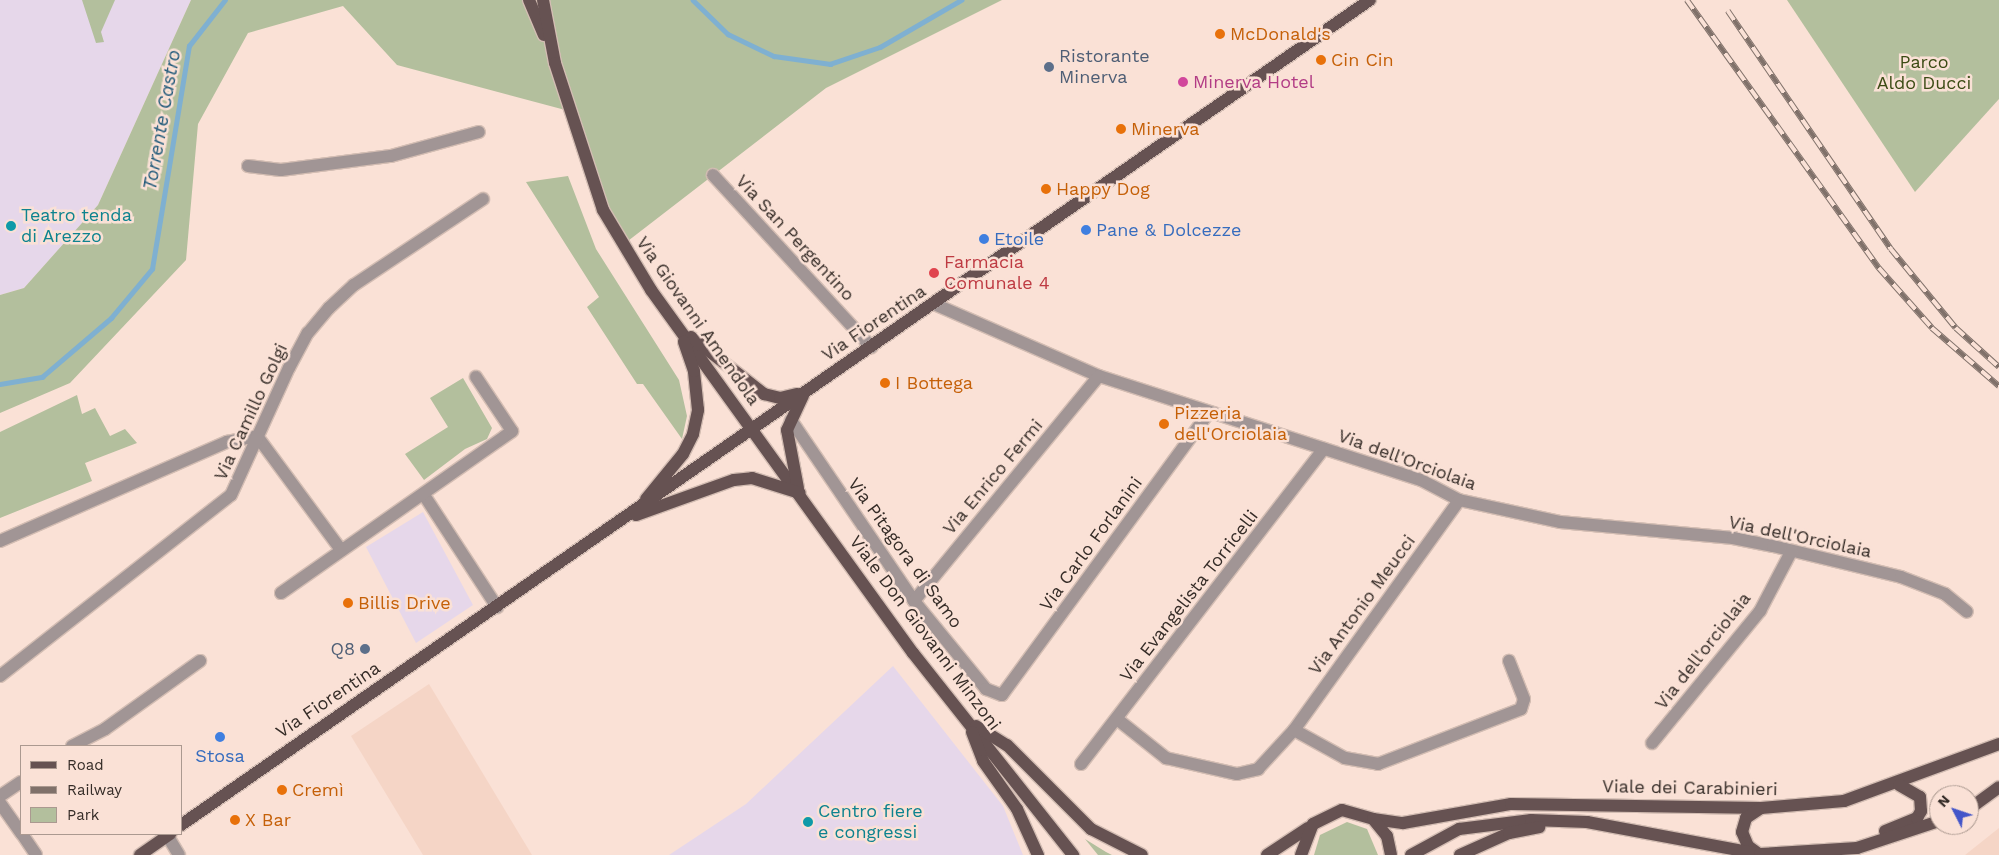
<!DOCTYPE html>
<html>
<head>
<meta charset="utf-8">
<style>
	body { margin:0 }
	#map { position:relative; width:1999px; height:855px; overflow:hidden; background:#fae1d6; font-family:"Work Sans",sans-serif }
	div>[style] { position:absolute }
	.commercial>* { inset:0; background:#e6d7ea }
	.built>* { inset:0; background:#f5d5c6 }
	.green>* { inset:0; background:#b3bf9d }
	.stream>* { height:4.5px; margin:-2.25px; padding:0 2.25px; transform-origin:2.25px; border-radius:2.25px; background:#7fb0d1 }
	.roads { filter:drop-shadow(1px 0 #d3bdb3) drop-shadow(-1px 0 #d3bdb3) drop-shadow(0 1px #d3bdb3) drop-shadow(0 -1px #d3bdb3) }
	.minor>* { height:12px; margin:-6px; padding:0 6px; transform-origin:6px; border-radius:6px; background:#a19595 }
	.major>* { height:12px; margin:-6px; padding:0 6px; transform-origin:6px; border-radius:6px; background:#665252 }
	.rail>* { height:5.5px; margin-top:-2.75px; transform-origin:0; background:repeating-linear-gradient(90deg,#fae1d6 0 11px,#80716a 0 22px); box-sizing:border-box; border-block:1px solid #80716a }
	.dots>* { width:14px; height:14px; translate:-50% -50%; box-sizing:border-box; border:2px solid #fae1d6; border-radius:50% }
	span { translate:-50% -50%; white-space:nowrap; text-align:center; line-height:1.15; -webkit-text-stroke:5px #fae1d6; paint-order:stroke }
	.food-label { font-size:18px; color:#c56008 }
	.left { translate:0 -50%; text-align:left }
	.service-label { font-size:18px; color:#4e5e75 }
	.right { translate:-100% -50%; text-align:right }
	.park-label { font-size:18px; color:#3b4b14 }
	.hotel-label { font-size:18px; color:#b23c85 }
	.culture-label { font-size:18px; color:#0d838f }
	.shop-label { font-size:18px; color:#366cbe }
	.street-label { font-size:18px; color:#352c27 }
	.health-label { font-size:18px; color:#be3a42 }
	.water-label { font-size:19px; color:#1e5879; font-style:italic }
	.legend { position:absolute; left:20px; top:745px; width:162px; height:90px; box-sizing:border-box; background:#fae1d6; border:1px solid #ab9990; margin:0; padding:6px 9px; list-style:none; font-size:15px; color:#352c27 }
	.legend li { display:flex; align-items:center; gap:10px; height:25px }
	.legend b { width:25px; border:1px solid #ab9990 }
	.north { position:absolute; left:1929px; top:785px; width:50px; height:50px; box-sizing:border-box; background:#fae1d6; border:1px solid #ab9990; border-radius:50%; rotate:311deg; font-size:14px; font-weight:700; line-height:20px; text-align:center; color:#352c27 }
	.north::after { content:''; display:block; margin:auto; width:18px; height:22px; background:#4355c9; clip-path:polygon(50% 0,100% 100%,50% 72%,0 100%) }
</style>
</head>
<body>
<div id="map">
	<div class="commercial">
		<i style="clip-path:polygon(0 0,191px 0,98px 205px,24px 288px,0 295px)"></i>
		<i style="clip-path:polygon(423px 512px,473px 605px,416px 643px,366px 547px)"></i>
		<i style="clip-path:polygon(893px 666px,1003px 806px,1023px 855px,669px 855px,746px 804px)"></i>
	</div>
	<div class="built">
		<i style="clip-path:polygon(429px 684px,532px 855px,423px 855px,351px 736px)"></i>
		<i style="clip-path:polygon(1999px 828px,1999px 855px,1965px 855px)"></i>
	</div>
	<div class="green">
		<i style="clip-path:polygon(82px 0,115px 0,101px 32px,104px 42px,96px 43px)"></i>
		<i style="clip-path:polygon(191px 0,1002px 0,826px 88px,624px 244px,569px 111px,397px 65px,343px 6px,248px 33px,198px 124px,186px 260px,70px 383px,0 413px,0 295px,24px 288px,98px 205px)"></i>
		<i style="clip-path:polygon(1787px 0,1999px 0,1999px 99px,1915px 192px)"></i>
		<i style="clip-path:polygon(568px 176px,596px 249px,679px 380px,687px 416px,682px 439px,643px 384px,637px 384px,587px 307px,599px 297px,526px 182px)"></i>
		<i style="clip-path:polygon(463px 378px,492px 428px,487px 439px,465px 449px,424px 480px,405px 454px,448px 427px,430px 398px)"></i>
		<i style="clip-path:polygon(77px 395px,82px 414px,95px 408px,110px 436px,125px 429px,137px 443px,85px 463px,92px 481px,0 518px,0 432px)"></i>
		<i style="clip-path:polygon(1347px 822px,1367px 829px,1378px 855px,1314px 855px,1320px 835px)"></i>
		<i style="clip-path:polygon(1085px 839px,1106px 852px,1112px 855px,1098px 855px)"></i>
	</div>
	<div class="stream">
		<i style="left:693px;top:0;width:49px;rotate:44.2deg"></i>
		<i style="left:728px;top:34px;width:51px;rotate:25.6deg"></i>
		<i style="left:774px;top:56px;width:57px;rotate:8.1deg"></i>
		<i style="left:830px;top:64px;width:53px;rotate:-18.8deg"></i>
		<i style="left:880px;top:47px;width:94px;rotate:-30.1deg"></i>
		<i style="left:0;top:384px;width:43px;rotate:-9.5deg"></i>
		<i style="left:42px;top:377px;width:91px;rotate:-40.5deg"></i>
		<i style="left:111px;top:318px;width:64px;rotate:-50.1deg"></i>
		<i style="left:152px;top:269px;width:226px;rotate:-80.6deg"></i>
		<i style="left:189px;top:46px;width:58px;rotate:-52deg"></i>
	</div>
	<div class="roads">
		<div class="minor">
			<i style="left:248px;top:166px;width:33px;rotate:7deg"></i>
			<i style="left:281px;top:170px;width:111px;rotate:-7.3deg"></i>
			<i style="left:391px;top:156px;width:91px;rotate:-15.3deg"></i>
			<i style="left:713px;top:175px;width:234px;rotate:47.4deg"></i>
			<i style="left:934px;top:304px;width:180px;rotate:23.6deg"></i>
			<i style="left:1099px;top:376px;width:338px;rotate:17.9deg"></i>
			<i style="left:1421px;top:480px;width:43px;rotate:27.8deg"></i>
			<i style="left:1459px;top:500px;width:103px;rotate:12.3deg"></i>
			<i style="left:1560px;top:522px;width:174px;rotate:5.3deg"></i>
			<i style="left:1733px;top:538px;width:41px;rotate:11.3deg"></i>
			<i style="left:1773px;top:546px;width:132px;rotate:13.6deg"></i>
			<i style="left:1901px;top:577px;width:47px;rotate:21.1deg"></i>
			<i style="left:1945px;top:594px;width:28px;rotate:39deg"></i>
			<i style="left:791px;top:420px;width:219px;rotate:55.8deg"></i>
			<i style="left:914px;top:601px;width:114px;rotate:50.7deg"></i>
			<i style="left:986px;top:689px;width:17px;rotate:21deg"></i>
			<i style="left:1002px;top:695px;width:348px;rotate:-53.8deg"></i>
			<i style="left:424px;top:495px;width:134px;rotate:56.9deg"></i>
			<i style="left:0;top:541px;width:248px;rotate:-23.6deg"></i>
			<i style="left:227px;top:442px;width:31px;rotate:-11deg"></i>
			<i style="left:257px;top:436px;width:142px;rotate:53.6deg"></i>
			<i style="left:281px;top:593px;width:282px;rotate:-35deg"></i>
			<i style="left:512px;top:431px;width:65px;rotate:-123.7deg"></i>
			<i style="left:914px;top:601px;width:291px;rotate:-50.6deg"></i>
			<i style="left:0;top:676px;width:293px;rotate:-38.1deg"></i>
			<i style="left:231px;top:495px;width:140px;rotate:-65.5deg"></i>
			<i style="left:289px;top:368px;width:40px;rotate:-62deg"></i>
			<i style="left:308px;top:333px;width:33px;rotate:-50deg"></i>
			<i style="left:329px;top:308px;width:34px;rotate:-43deg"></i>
			<i style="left:354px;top:285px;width:155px;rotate:-33.7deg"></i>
			<i style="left:1117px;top:719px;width:63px;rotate:38.5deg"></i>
			<i style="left:1166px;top:758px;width:73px;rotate:12.7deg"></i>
			<i style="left:1237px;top:774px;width:22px;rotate:-13deg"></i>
			<i style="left:1258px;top:769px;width:53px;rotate:-47.3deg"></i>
			<i style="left:1294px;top:730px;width:283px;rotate:-54.3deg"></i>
			<i style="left:1294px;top:730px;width:58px;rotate:28.8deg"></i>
			<i style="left:1345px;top:758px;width:34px;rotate:10deg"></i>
			<i style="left:1378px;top:764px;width:153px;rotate:-21deg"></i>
			<i style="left:1521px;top:709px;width:10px;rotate:-73deg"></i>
			<i style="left:1524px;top:699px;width:41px;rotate:-111.5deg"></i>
			<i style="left:1652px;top:743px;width:171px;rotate:-50.7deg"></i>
			<i style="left:1760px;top:611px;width:67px;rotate:-62.3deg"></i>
			<i style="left:72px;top:746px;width:37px;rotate:-27deg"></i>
			<i style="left:105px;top:729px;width:117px;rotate:-35.6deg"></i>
			<i style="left:1081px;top:764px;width:398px;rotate:-52.4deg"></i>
			<i style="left:0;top:796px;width:25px;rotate:-34deg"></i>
			<i style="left:0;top:803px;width:37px;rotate:55deg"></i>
			<i style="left:22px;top:834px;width:25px;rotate:56deg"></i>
			<i style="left:167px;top:835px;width:23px;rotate:59deg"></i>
		</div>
		<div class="major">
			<i style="left:529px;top:0;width:38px;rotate:67deg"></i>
			<i style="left:543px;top:0;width:64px;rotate:79.2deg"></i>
			<i style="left:555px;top:63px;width:155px;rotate:71.9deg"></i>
			<i style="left:603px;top:210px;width:93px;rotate:59deg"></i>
			<i style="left:651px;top:290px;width:448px;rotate:54.2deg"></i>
			<i style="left:913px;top:653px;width:258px;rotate:51.6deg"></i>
			<i style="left:691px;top:337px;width:93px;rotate:38deg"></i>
			<i style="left:764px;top:394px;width:16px;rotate:14deg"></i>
			<i style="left:780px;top:398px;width:18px;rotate:-13deg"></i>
			<i style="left:798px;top:488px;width:59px;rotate:-100.7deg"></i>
			<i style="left:787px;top:430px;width:38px;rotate:-65deg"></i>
			<i style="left:646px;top:499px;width:58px;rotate:-50.6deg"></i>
			<i style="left:683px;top:454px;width:22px;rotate:-63deg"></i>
			<i style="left:693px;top:434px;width:25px;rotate:-78deg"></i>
			<i style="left:698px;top:410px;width:39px;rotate:-96deg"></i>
			<i style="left:694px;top:371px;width:31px;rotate:-109deg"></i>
			<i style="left:636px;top:515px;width:104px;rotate:-19.7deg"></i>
			<i style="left:734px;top:480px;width:18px;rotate:-6deg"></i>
			<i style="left:752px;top:478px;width:50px;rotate:17.4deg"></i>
			<i style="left:976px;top:726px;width:36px;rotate:32deg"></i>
			<i style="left:1007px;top:745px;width:119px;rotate:45deg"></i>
			<i style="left:1091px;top:829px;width:57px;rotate:27deg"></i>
			<i style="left:972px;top:732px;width:31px;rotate:69deg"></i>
			<i style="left:983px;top:761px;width:59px;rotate:54.7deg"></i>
			<i style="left:1017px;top:809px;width:51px;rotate:65.5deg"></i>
			<i style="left:1969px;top:809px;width:37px;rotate:-36deg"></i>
			<i style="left:1373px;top:819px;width:30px;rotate:8deg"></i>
			<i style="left:1403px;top:823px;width:110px;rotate:-10deg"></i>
			<i style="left:1511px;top:804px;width:250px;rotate:0.9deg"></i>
			<i style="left:1761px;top:808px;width:83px;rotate:-4.8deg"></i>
			<i style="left:1844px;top:801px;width:165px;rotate:-20.2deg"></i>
			<i style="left:181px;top:825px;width:1447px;rotate:-34.76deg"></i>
			<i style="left:1885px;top:831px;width:35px;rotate:-22deg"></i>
			<i style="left:1917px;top:818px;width:8px;rotate:-60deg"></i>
			<i style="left:1921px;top:811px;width:14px;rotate:-94deg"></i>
			<i style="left:1920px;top:797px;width:24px;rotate:-150deg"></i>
			<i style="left:1759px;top:854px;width:14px;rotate:-144deg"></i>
			<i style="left:1748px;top:846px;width:15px;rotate:-113deg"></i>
			<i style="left:1742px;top:832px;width:15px;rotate:-74deg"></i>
			<i style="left:1746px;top:818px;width:18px;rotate:-34deg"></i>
			<i style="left:140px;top:855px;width:37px;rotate:-35deg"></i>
			<i style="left:1267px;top:855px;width:49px;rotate:-33.4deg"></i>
			<i style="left:1301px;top:855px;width:33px;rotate:-69deg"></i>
			<i style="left:1313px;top:824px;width:32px;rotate:-26deg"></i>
			<i style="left:1342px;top:810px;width:32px;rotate:16deg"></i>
			<i style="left:1373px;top:819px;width:22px;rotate:51deg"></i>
			<i style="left:1387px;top:836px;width:19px;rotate:78deg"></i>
			<i style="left:1411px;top:855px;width:55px;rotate:-28.4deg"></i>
			<i style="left:1459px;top:829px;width:73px;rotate:-7.1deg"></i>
			<i style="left:1531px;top:820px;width:56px;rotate:2deg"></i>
			<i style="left:1587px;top:822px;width:176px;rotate:10.5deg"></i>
			<i style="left:1760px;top:854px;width:97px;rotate:-3.5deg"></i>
			<i style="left:1857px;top:848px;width:86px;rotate:-18.2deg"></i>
			<i style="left:1460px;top:855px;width:54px;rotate:-24.2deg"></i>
			<i style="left:1509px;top:833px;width:31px;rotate:-11deg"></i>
		</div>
	</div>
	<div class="rail">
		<i style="left:1687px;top:0;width:330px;rotate:54.4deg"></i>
		<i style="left:1879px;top:268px;width:80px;rotate:48.5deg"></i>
		<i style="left:1932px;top:328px;width:89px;rotate:40.9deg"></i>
		<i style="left:1728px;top:11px;width:288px;rotate:55.6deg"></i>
		<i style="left:1891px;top:249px;width:102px;rotate:50.6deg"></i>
		<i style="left:1956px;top:328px;width:58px;rotate:42.2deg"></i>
	</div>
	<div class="dots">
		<i style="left:1220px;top:34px;background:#e8710a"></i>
		<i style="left:1321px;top:60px;background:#e8710a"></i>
		<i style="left:1049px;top:67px;background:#5c6f8a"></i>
		<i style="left:1183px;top:82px;background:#d1479c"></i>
		<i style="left:1121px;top:129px;background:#e8710a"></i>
		<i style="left:1046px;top:189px;background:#e8710a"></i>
		<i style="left:11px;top:226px;background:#0f9aa8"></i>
		<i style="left:1086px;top:230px;background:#3f7fe0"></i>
		<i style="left:984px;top:239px;background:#3f7fe0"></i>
		<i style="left:934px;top:273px;background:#e0444e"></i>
		<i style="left:885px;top:383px;background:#e8710a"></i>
		<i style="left:1164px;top:424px;background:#e8710a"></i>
		<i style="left:348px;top:603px;background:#e8710a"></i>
		<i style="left:365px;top:649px;background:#5c6f8a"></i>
		<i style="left:220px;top:737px;background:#3f7fe0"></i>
		<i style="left:282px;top:790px;background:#e8710a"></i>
		<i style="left:235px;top:820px;background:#e8710a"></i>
		<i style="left:808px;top:822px;background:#0f9aa8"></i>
	</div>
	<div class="food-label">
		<span class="left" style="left:1230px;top:34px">McDonald's</span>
		<span class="left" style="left:1331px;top:60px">Cin Cin</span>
		<span class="left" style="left:1131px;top:129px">Minerva</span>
		<span class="left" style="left:1056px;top:189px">Happy Dog</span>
		<span class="left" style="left:895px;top:383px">I Bottega</span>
		<span class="left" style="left:1174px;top:424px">Pizzeria<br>dell'Orciolaia</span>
		<span class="left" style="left:358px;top:603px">Billis Drive</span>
		<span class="left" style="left:292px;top:790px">Cremì</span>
		<span class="left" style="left:245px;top:820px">X Bar</span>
	</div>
	<div class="service-label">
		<span class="left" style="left:1059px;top:67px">Ristorante<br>Minerva</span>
		<span class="right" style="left:355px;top:649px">Q8</span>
	</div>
	<div class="park-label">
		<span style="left:1924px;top:73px">Parco<br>Aldo Ducci</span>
	</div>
	<div class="hotel-label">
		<span class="left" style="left:1193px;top:82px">Minerva Hotel</span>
	</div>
	<div class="culture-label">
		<span class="left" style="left:21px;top:226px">Teatro tenda<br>di Arezzo</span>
		<span class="left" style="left:818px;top:822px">Centro fiere<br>e congressi</span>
	</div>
	<div class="shop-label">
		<span class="left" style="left:1096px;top:230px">Pane &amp; Dolcezze</span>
		<span class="left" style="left:994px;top:239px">Etoile</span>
		<span style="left:220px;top:756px">Stosa</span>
	</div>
	<div class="street-label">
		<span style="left:795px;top:238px;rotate:47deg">Via San Pergentino</span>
		<span style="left:698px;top:321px;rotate:55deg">Via Giovanni Amendola</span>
		<span style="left:874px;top:323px;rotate:-34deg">Via Fiorentina</span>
		<span style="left:251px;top:412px;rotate:-65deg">Via Camillo Golgi</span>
		<span style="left:1407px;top:460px;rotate:20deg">Via dell'Orciolaia</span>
		<span style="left:993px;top:477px;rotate:-50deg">Via Enrico Fermi</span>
		<span style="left:1800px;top:537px;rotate:12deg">Via dell'Orciolaia</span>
		<span style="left:1091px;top:544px;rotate:-54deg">Via Carlo Forlanini</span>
		<span style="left:905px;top:553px;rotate:54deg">Via Pitagora di Samo</span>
		<span style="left:1189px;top:596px;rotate:-52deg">Via Evangelista Torricelli</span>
		<span style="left:1362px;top:605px;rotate:-54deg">Via Antonio Meucci</span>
		<span style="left:925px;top:633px;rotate:53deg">Viale Don Giovanni Minzoni</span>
		<span style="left:1703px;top:651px;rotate:-52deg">Via dell'orciolaia</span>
		<span style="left:328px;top:700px;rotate:-34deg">Via Fiorentina</span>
		<span style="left:1690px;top:788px;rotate:1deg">Viale dei Carabinieri</span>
	</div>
	<div class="health-label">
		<span class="left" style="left:944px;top:273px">Farmacia<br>Comunale 4</span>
	</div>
	<div class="water-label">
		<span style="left:162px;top:120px;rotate:-80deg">Torrente Castro</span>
	</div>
	<ul class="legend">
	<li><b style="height:6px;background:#665252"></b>Road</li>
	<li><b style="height:6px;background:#80716a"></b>Railway</li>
	<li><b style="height:14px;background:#b3bf9d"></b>Park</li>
	</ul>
	<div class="north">N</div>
</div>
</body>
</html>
